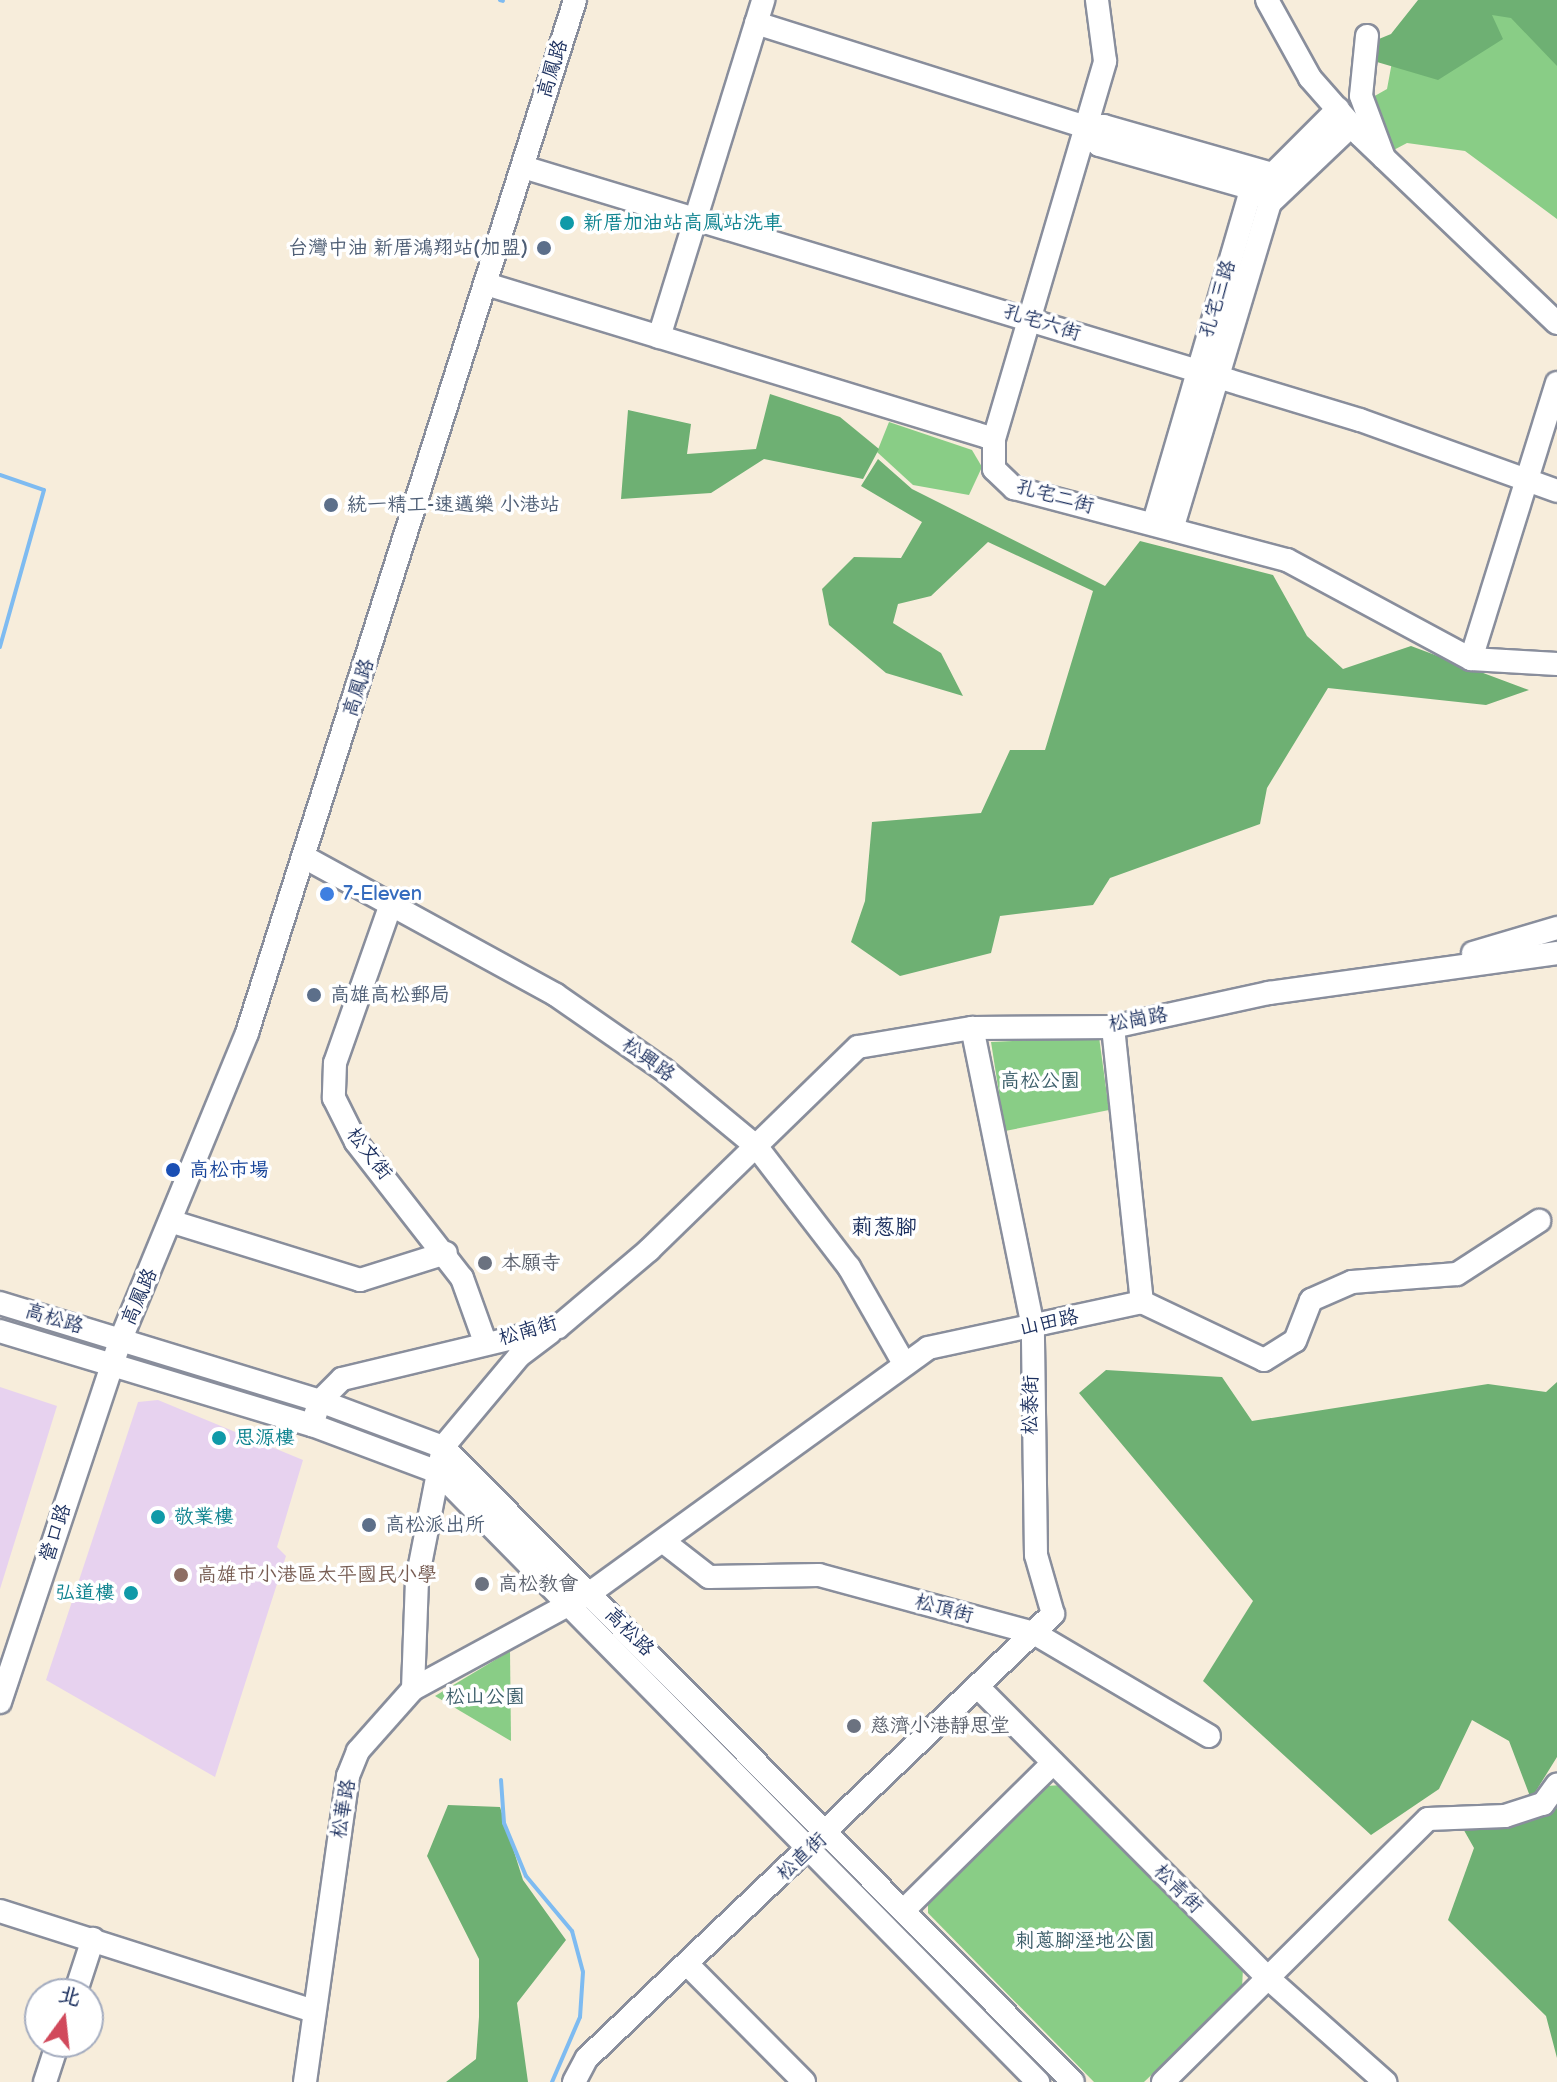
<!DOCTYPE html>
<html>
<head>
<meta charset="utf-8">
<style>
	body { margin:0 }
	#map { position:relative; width:1557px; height:2082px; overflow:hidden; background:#f7eddb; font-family:"Balsamiq Sans","LXGW WenKai TC",sans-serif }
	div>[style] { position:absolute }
	.built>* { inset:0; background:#e7d2ef }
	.green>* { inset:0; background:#89cd86 }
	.forest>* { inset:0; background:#6eb073 }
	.stream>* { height:4px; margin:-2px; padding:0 2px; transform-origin:2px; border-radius:2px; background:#7ebbf1 }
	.roads { filter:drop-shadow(2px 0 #898e9c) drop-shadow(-2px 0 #898e9c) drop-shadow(0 2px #898e9c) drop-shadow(0 -2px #898e9c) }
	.minor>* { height:22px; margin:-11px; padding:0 11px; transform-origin:11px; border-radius:11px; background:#fff }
	.dots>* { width:22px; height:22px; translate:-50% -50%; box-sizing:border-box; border:4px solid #fff; border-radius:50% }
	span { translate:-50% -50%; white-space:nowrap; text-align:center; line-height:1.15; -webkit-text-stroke:7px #fff; paint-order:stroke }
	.street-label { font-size:20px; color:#1b2f5e }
	.culture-label { font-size:20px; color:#0d838f }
	.left { translate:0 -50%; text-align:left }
	.right { translate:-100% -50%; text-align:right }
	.service-label { font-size:20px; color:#4e5e75 }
	.shop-label { font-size:20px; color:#366cbe }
	.park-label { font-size:20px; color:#3c5e6a }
	.transit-label { font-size:20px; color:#164399 }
	.worship-label { font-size:20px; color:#5b616d }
	.education-label { font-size:20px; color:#785e54 }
	.neighbourhood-label { font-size:22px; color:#1b2f5e }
	.north { position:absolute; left:24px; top:1978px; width:80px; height:80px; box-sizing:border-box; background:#fff; border:2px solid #a4acbf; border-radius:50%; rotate:15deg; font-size:22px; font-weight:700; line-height:32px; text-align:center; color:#1b2f5e }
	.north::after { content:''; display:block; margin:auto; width:28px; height:36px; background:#d1495b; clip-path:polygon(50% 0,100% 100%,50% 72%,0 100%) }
</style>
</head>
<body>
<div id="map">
	<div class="built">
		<i style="clip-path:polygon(0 1387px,57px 1406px,0 1589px)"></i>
		<i style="clip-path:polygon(158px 1400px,303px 1460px,277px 1547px,286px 1556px,215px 1777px,46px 1680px,138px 1402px)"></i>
	</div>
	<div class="green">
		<i style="clip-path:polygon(1447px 0,1557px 9px,1557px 219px,1465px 151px,1407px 143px,1388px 153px,1350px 110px,1387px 89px,1397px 35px)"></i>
		<i style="clip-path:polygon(889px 422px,972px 450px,982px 467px,969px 495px,913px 485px,877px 452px)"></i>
		<i style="clip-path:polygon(1099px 1037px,1109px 1110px,1005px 1131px,991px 1042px)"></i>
		<i style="clip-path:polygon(510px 1651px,511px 1741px,435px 1696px)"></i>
		<i style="clip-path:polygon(1063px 1785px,1243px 1968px,1242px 1989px,1144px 2082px,1094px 2082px,928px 1913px,928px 1899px,1045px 1786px)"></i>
	</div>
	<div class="forest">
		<i style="clip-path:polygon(1418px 0,1557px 0,1557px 66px,1511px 18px,1492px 15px,1503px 39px,1438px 80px,1377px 62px,1374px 41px,1391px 34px)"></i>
		<i style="clip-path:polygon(770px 394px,840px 417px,879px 449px,863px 479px,764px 459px,711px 493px,621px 499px,628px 410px,691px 424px,687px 454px,756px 449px)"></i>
		<i style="clip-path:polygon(878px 459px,912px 489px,1105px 586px,1140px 541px,1273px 575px,1307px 636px,1343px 669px,1411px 646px,1529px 690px,1486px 705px,1328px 688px,1267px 788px,1260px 824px,1110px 878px,1093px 905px,1000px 916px,991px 953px,900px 976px,851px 942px,865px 901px,872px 822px,981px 813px,1010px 750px,1045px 750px,1093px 591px,988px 542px,931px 596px,898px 604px,893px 623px,941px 653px,963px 696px,886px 673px,829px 625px,822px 589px,854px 557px,901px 558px,922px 522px,861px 486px)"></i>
		<i style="clip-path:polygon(1106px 1370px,1222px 1377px,1252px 1421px,1488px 1384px,1546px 1392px,1557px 1382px,1557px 1757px,1531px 1799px,1509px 1741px,1472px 1720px,1439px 1789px,1371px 1835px,1203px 1681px,1253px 1601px,1079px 1393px)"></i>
		<i style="clip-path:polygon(448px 1805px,500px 1807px,523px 1880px,566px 1940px,517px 2003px,528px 2082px,446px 2082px,476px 2059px,479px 2017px,479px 1959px,427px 1856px)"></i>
		<i style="clip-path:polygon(1557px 1808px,1557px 2058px,1546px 2016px,1448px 1920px,1474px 1848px,1461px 1825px,1516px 1825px)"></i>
	</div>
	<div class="stream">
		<i style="left:500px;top:0;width:3px;rotate:18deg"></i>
		<i style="left:0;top:475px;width:46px;rotate:18.8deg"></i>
		<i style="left:44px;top:490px;width:163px;rotate:105.7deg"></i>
		<i style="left:501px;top:1780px;width:43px;rotate:86deg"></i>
		<i style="left:504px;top:1823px;width:57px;rotate:67.5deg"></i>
		<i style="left:526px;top:1876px;width:72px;rotate:50.1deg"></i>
		<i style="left:572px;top:1931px;width:42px;rotate:75deg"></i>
		<i style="left:583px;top:1972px;width:45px;rotate:93.8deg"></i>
		<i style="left:580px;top:2017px;width:71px;rotate:113.3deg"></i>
	</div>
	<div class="roads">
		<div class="minor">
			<i style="left:1267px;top:0;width:89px;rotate:61.1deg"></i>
			<i style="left:1310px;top:78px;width:76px;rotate:48.7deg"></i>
			<i style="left:1360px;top:135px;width:272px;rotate:43.7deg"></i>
			<i style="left:756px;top:23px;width:346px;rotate:17.5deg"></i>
			<i style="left:1086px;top:127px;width:18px;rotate:-3deg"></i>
			<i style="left:1104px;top:126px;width:176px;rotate:15.9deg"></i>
			<i style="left:1273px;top:174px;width:29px;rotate:96deg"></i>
			<i style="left:1367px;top:36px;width:60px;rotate:95.7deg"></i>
			<i style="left:1361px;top:96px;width:66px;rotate:69.6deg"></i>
			<i style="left:1086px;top:127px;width:22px;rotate:54deg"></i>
			<i style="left:1099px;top:145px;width:164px;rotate:15.9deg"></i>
			<i style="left:1257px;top:190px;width:13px;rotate:45deg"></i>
			<i style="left:523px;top:167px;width:874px;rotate:16.82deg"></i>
			<i style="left:1360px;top:420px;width:209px;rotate:19.8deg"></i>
			<i style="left:486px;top:284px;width:531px;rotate:16.97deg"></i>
			<i style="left:994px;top:439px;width:30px;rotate:90deg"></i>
			<i style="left:994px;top:469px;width:28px;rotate:44deg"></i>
			<i style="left:1014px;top:488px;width:282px;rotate:14.8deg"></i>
			<i style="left:1287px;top:560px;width:209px;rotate:28.3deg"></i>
			<i style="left:1471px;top:659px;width:86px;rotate:3.3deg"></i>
			<i style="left:659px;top:337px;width:353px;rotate:-72.8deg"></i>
			<i style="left:994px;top:439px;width:394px;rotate:-73.6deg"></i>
			<i style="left:1105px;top:61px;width:62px;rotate:-97.5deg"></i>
			<i style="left:1154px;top:522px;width:338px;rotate:-73.7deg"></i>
			<i style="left:1249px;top:198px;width:126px;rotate:-45deg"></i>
			<i style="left:1173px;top:526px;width:337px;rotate:-73.3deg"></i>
			<i style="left:1270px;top:203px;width:113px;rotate:-43.6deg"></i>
			<i style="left:1471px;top:659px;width:289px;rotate:-72.7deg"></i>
			<i style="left:306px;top:858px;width:285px;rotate:28.7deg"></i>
			<i style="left:556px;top:995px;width:131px;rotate:34.8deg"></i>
			<i style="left:664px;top:1070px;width:119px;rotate:39.6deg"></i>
			<i style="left:756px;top:1146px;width:153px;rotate:52.5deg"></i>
			<i style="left:849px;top:1267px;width:107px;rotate:60.3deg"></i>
			<i style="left:391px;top:904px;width:169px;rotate:109.4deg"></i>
			<i style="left:335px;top:1063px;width:35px;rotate:92deg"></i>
			<i style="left:334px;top:1098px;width:49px;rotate:63.4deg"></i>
			<i style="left:356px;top:1142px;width:172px;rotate:52.1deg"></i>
			<i style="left:462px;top:1278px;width:68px;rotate:70.2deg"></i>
			<i style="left:1473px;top:953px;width:88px;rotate:-16.6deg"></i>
			<i style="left:1113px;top:1027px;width:277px;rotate:84deg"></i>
			<i style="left:173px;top:1222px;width:196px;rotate:17.2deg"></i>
			<i style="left:360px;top:1280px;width:90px;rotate:-17.4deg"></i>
			<i style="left:0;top:1303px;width:335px;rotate:17deg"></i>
			<i style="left:320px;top:1401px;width:131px;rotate:20.5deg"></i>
			<i style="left:443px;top:1447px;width:894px;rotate:45.23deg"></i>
			<i style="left:0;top:1331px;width:326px;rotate:16.8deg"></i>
			<i style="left:312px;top:1425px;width:134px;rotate:20.5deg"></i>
			<i style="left:438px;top:1472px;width:856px;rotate:45.47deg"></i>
			<i style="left:312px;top:1425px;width:25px;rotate:-72deg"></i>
			<i style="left:320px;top:1401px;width:31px;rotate:-45deg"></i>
			<i style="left:342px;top:1379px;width:222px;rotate:-13.5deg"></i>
			<i style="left:558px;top:1327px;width:119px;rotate:-40.2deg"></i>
			<i style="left:649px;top:1250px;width:291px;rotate:-44.2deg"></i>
			<i style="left:858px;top:1047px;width:116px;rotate:-9.5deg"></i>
			<i style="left:972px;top:1028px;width:141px;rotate:-0.4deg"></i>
			<i style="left:1113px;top:1027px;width:160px;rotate:-12.3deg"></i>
			<i style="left:1269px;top:993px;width:291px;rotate:-7.9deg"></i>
			<i style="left:664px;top:1542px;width:57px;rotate:37.9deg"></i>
			<i style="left:709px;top:1577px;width:110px;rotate:-1deg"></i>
			<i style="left:819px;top:1575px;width:223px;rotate:15.1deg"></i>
			<i style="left:1034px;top:1633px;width:203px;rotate:30.5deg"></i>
			<i style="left:979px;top:1688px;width:409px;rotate:45.1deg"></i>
			<i style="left:1268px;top:1978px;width:157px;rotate:41.6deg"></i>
			<i style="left:413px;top:1689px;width:109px;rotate:-87.9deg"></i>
			<i style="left:417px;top:1580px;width:136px;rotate:-78.9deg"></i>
			<i style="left:443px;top:1447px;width:119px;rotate:-50.1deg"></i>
			<i style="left:519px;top:1356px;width:39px;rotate:-37deg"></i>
			<i style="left:0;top:1702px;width:383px;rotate:-71.6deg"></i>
			<i style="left:121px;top:1339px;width:331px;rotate:-67.6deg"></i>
			<i style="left:247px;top:1033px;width:1084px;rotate:-72.38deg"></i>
			<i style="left:905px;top:1909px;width:208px;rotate:-44.6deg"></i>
			<i style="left:0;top:1911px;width:330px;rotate:17.7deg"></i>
			<i style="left:687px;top:1964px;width:166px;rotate:45.2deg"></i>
			<i style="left:75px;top:1994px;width:58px;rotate:-71.9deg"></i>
			<i style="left:45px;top:2082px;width:42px;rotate:-72deg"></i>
			<i style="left:305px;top:2082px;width:309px;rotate:-82deg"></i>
			<i style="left:348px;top:1776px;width:27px;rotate:-68deg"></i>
			<i style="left:358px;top:1751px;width:83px;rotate:-48.4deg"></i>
			<i style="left:413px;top:1689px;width:201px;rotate:-28.5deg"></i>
			<i style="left:590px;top:1593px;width:417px;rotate:-35.9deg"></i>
			<i style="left:928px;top:1348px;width:219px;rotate:-12.1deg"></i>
			<i style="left:1142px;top:1302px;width:135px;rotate:25.4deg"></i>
			<i style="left:1264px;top:1360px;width:36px;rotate:-32deg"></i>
			<i style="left:1295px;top:1341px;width:44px;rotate:-68.7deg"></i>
			<i style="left:1311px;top:1300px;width:45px;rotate:-23.7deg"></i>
			<i style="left:1352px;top:1282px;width:105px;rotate:-4.4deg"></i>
			<i style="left:1457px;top:1274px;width:98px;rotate:-32.9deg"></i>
			<i style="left:574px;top:2082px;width:27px;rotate:-62deg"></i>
			<i style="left:587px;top:2058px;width:644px;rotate:-43.62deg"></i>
			<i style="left:1053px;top:1614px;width:61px;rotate:-106.1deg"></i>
			<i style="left:1036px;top:1555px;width:228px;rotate:-90.8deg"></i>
			<i style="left:1033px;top:1327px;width:305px;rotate:-101.5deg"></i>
			<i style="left:1163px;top:2082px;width:373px;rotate:-44.8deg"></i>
			<i style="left:1428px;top:1819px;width:77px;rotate:-2.2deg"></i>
			<i style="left:1505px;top:1816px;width:40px;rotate:-18deg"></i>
			<i style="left:1543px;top:1804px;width:24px;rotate:-54deg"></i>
		</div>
	</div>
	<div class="dots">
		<i style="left:567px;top:223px;background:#0f9aa8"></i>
		<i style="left:544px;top:248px;background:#5c6f8a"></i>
		<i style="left:331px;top:505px;background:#5c6f8a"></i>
		<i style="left:327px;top:894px;background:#3f7fe0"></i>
		<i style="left:314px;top:995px;background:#5c6f8a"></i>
		<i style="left:173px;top:1170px;background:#1a4fb4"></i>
		<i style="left:485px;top:1263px;background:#6b7280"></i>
		<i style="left:219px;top:1438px;background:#0f9aa8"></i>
		<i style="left:158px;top:1517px;background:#0f9aa8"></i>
		<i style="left:369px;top:1525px;background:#5c6f8a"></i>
		<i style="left:181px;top:1575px;background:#8d6e63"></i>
		<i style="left:482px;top:1584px;background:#6b7280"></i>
		<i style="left:131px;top:1593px;background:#0f9aa8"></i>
		<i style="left:854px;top:1726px;background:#6b7280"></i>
	</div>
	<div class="street-label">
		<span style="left:553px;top:69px;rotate:-73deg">高鳳路</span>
		<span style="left:1218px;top:299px;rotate:-73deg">孔宅三路</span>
		<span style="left:1042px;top:323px;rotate:17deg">孔宅六街</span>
		<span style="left:1055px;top:497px;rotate:15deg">孔宅二街</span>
		<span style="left:359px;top:688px;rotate:-72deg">高鳳路</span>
		<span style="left:1138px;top:1020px;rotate:-10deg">松崗路</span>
		<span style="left:648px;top:1060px;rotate:36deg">松興路</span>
		<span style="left:369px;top:1154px;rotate:52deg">松文街</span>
		<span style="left:140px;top:1297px;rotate:-66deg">高鳳路</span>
		<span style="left:54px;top:1319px;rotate:17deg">高松路</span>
		<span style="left:1049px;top:1323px;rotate:-12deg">山田路</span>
		<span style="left:528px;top:1331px;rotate:-16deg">松南街</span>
		<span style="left:1031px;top:1405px;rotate:-89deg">松泰街</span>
		<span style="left:56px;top:1533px;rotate:-72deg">營口路</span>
		<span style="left:944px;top:1609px;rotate:15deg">松頂街</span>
		<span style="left:629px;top:1632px;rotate:45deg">高松路</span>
		<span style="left:344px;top:1809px;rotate:-80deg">松華路</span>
		<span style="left:802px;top:1857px;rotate:-43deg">松直街</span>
		<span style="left:1178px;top:1889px;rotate:45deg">松青街</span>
	</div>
	<div class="culture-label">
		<span class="left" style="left:583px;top:223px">新厝加油站高鳳站洗車</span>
		<span class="left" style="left:235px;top:1438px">思源樓</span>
		<span class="left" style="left:174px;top:1517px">敬業樓</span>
		<span class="right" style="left:115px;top:1593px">弘道樓</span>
	</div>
	<div class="service-label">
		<span class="right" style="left:528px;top:248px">台灣中油 新厝鴻翔站(加盟)</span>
		<span class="left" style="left:347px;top:505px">統一精工-速邁樂 小港站</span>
		<span class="left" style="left:330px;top:995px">高雄高松郵局</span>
		<span class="left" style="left:385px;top:1525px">高松派出所</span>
	</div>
	<div class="shop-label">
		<span class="left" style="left:343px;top:894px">7-Eleven</span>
	</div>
	<div class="park-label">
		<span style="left:1040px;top:1081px">高松公園</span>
		<span style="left:485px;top:1697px">松山公園</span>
		<span style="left:1085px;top:1941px">刺蔥腳溼地公園</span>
	</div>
	<div class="transit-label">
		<span class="left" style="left:189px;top:1170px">高松市場</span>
	</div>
	<div class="worship-label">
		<span class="left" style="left:501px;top:1263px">本願寺</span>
		<span class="left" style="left:498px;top:1584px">高松教會</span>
		<span class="left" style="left:870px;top:1726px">慈濟小港靜思堂</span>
	</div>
	<div class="education-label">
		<span class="left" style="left:197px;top:1575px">高雄市小港區太平國民小學</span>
	</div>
	<div class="neighbourhood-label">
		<span style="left:884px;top:1228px">莿葱腳</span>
	</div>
	<div class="north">北</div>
</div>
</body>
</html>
